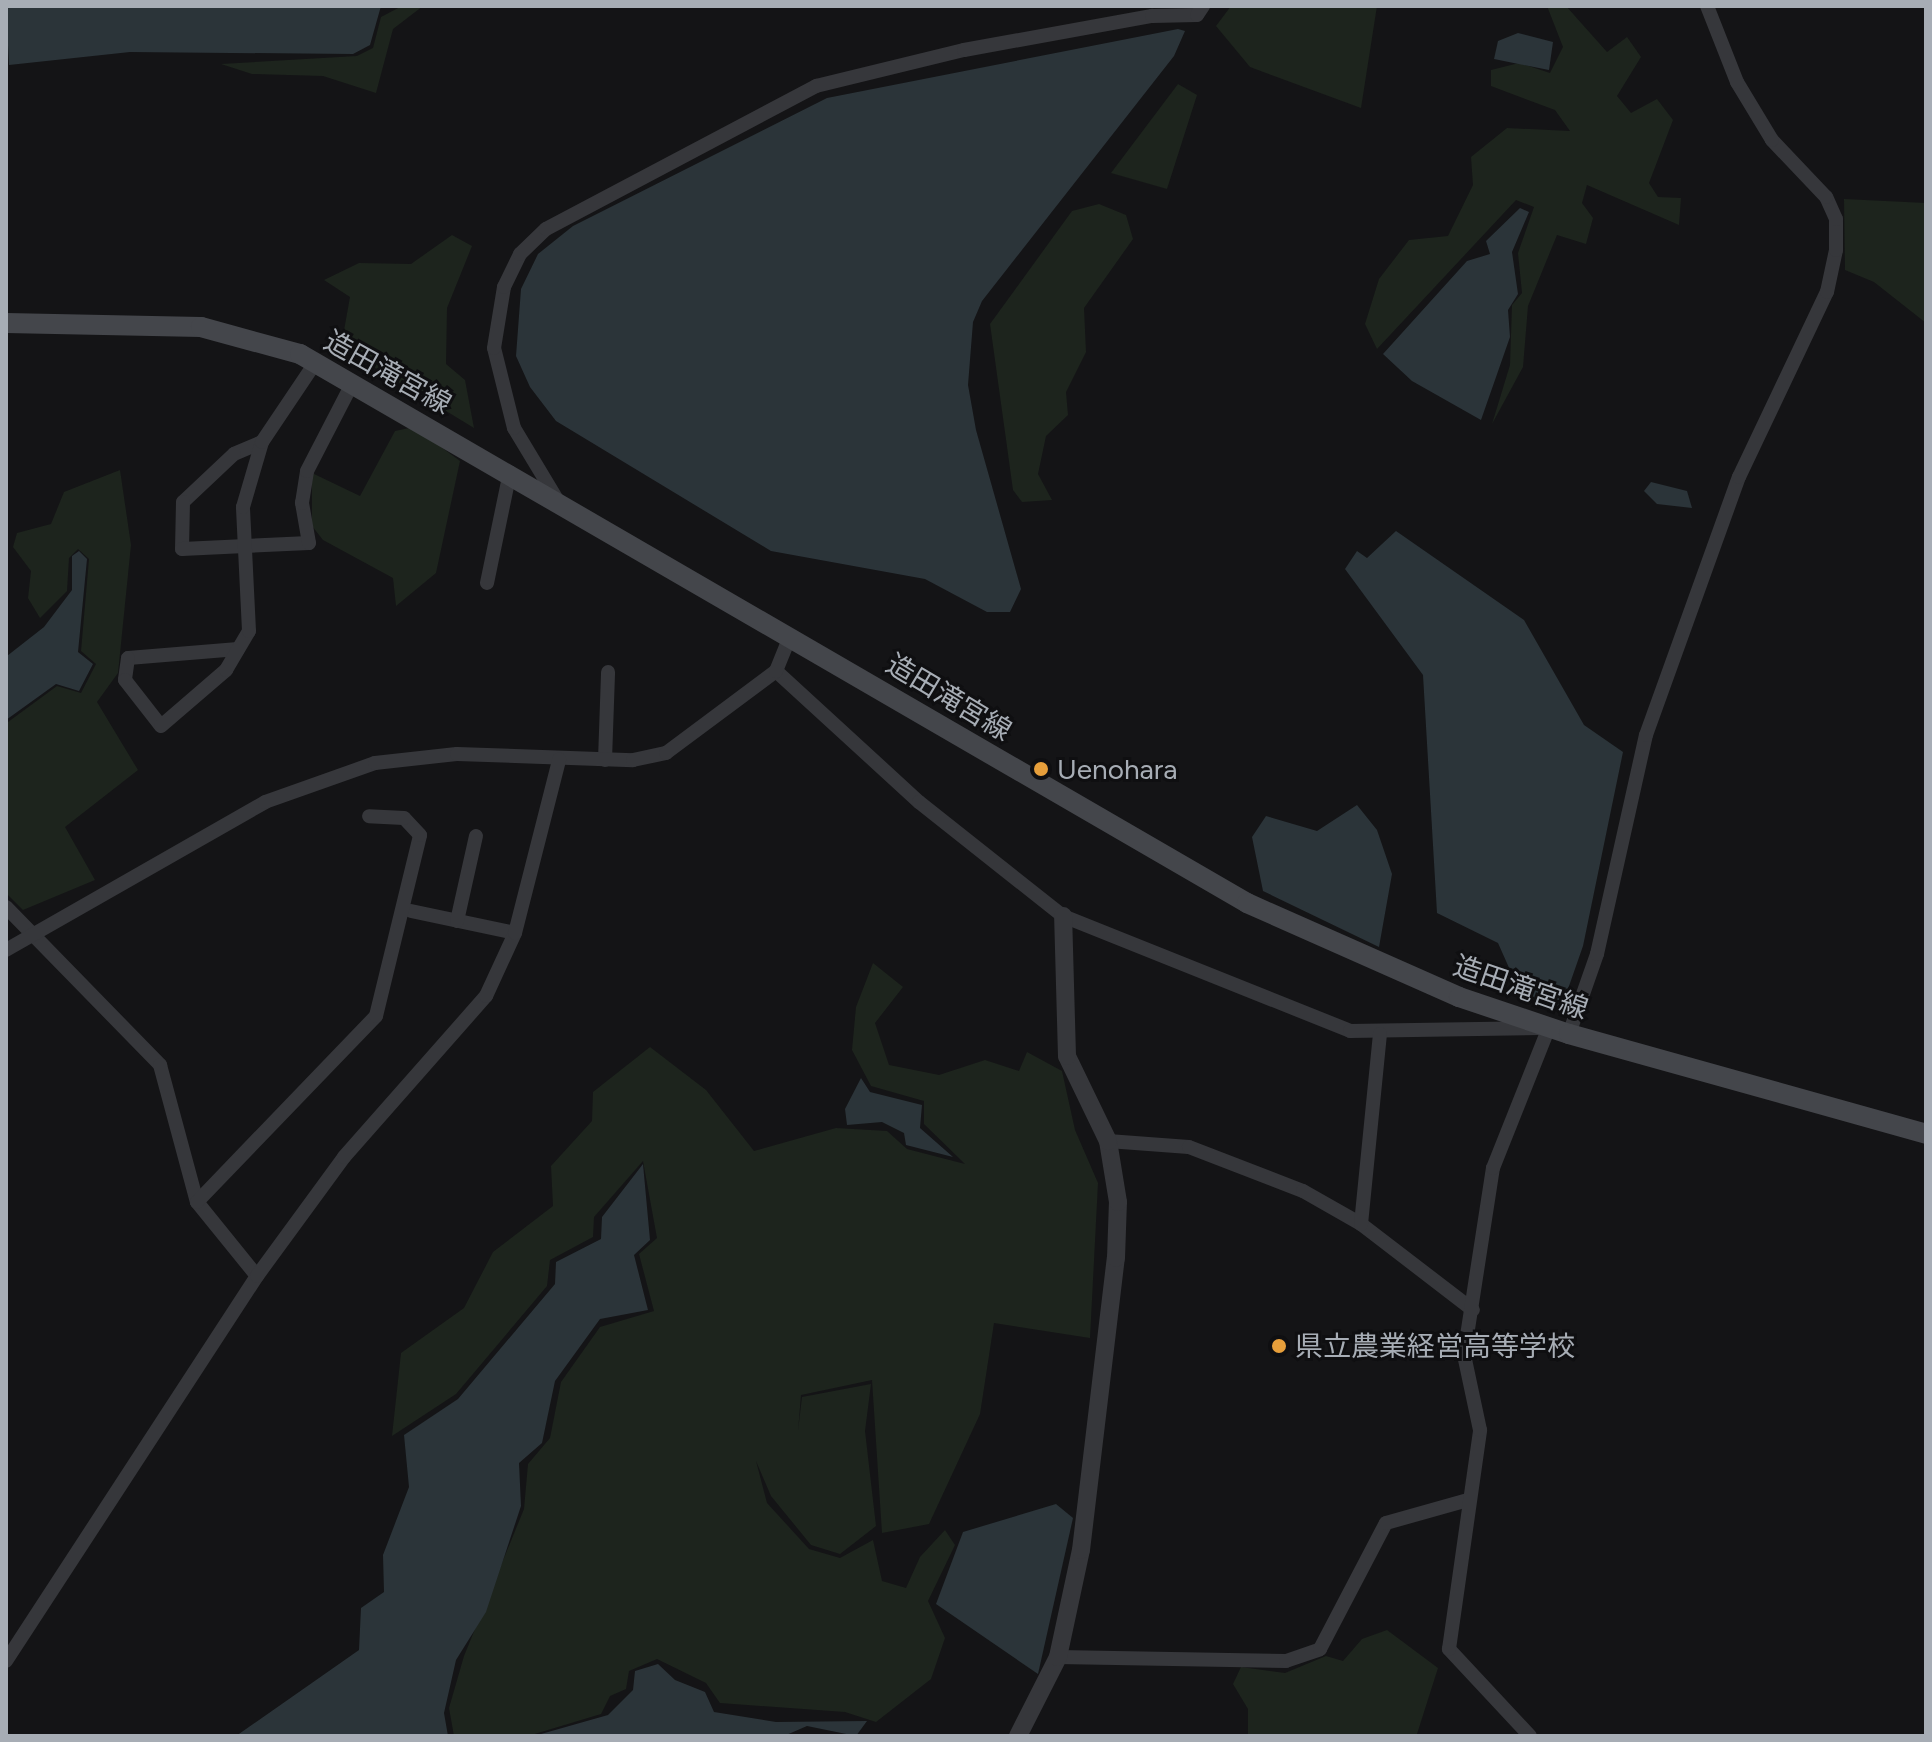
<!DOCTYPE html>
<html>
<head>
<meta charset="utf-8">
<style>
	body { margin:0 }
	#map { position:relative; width:1932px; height:1742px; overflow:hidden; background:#141416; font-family:Figtree,"Noto Sans JP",sans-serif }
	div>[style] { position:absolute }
	.green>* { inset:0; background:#1d241d }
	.water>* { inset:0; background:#2b3439 }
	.minor>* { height:14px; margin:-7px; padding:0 7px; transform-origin:7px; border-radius:7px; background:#36373b }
	.tertiary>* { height:18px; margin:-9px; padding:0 9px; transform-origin:9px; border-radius:9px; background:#36373b }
	.secondary>* { height:20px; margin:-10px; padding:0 10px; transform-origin:10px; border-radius:10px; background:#44464b }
	.dots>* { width:22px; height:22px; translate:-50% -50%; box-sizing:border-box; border:4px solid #0f0f11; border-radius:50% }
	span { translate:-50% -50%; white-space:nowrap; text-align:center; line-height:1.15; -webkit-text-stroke:6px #0f0f11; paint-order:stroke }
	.street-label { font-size:28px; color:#a7adb5 }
	.poi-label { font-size:28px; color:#a7adb5 }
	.left { translate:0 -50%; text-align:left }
	.frame { position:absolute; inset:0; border:8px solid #a7adb5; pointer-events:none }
</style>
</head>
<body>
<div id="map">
	<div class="green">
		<i style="clip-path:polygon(402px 6px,423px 6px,393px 29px,376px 93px,323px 76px,252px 74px,221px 64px,357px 56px,373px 48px,381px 17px)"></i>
		<i style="clip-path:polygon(1231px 6px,1377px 6px,1361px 108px,1250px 67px,1216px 26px)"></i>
		<i style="clip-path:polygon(1547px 6px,1566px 6px,1607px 52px,1627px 37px,1641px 57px,1617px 96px,1631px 113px,1657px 99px,1673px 120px,1649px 183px,1658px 197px,1681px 198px,1679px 225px,1587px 185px,1582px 203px,1593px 218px,1586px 244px,1557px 235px,1528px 306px,1523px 367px,1492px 424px,1510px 365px,1512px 305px,1522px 293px,1518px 253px,1534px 207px,1516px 200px,1377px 349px,1365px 324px,1379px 279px,1409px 240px,1448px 236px,1473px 185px,1471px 157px,1507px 128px,1570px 131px,1555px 110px,1491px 86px,1491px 70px,1519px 63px,1550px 73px,1563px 47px)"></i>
		<i style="clip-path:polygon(1178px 84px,1197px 95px,1167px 189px,1111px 173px)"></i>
		<i style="clip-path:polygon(1844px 199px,1926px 203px,1926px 323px,1874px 282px,1845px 270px)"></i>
		<i style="clip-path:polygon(1099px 204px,1126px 215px,1133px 239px,1084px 308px,1086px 352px,1066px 392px,1068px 415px,1046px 436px,1038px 474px,1052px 500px,1022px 502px,1013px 490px,990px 324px,1072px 211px)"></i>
		<i style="clip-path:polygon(452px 235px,472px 246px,447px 308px,446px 364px,465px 380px,474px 428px,341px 347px,350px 297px,324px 280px,359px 263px,411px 264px)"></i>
		<i style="clip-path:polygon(414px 427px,460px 461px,436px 573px,396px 606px,393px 578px,323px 540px,312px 526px,312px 473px,360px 496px,395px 431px)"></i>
		<i style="clip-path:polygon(120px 470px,131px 545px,118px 673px,97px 702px,138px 770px,65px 827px,95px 880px,23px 910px,6px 893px,8px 722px,57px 686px,81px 693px,96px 664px,81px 651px,89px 559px,78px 549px,69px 558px,67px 591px,40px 618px,28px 598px,31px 571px,13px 547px,17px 533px,51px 524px,64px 492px)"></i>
		<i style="clip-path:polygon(873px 963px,903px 987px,875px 1023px,889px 1065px,939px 1075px,985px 1060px,1019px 1071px,1027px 1052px,1062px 1071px,1075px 1130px,1098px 1183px,1090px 1338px,994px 1323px,980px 1414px,929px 1524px,882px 1533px,872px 1380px,801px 1395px,798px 1431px,802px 1397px,871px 1384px,865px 1431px,876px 1526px,840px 1554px,811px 1545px,771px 1496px,756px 1461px,767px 1503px,809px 1549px,840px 1558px,873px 1540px,882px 1581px,906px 1588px,920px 1557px,945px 1530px,955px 1545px,928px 1601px,945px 1638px,931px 1679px,876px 1722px,845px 1712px,720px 1703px,706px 1683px,657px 1659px,629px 1671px,626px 1689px,610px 1696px,601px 1714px,528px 1736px,454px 1736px,449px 1708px,464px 1656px,524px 1509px,528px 1464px,550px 1438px,561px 1382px,600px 1327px,654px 1311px,639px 1254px,657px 1238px,643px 1161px,594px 1217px,593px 1237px,550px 1260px,547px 1286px,456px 1394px,392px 1436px,401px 1353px,464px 1308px,493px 1252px,553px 1206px,551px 1166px,592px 1121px,593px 1092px,650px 1047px,706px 1090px,754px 1151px,836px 1128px,887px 1131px,907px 1149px,965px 1164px,924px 1124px,924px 1101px,871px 1086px,852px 1050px,856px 1007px)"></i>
		<i style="clip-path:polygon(1387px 1630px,1438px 1668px,1417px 1734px,1248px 1736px,1248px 1709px,1233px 1684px,1241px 1667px,1285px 1673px,1326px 1656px,1343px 1661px,1362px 1639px)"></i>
	</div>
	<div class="water">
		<i style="clip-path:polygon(6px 6px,381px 6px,370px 45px,353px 54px,130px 52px,9px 65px)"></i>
		<i style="clip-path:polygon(1178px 29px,1185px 31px,1174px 56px,982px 301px,973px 322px,968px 385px,976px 430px,1021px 589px,1010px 612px,987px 612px,925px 579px,771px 551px,556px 421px,530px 387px,516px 356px,521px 289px,538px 254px,573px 226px,827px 98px)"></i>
		<i style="clip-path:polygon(1518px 33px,1553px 42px,1549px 70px,1494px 59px,1498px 41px)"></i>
		<i style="clip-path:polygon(1520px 208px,1529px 212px,1512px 252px,1518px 294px,1508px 310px,1510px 337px,1481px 420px,1412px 381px,1383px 354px,1467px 261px,1490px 254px,1486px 241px)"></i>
		<i style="clip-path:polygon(1651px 482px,1687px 491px,1692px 508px,1657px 504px,1644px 491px)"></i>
		<i style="clip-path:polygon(1396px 531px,1524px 620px,1584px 725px,1623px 752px,1583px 946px,1561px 1009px,1529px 998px,1535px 978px,1510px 970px,1498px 943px,1437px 913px,1423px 675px,1345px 569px,1357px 551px,1367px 558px)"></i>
		<i style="clip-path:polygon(79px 551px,87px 559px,78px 652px,93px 664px,79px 691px,56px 684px,6px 720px,7px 656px,44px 627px,72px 590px,72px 556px)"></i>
		<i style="clip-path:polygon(1357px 805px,1377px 830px,1392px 874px,1379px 947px,1263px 891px,1252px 837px,1266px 816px,1317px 831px)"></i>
		<i style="clip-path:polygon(861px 1078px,870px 1092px,922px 1105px,920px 1128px,953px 1157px,906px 1145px,904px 1133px,882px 1122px,847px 1125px,845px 1109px)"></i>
		<i style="clip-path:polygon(643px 1164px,650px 1240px,634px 1255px,648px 1310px,600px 1319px,555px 1381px,542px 1443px,519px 1463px,521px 1506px,486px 1612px,456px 1660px,444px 1713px,448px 1736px,236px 1736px,359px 1650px,361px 1608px,384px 1592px,383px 1555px,409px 1487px,404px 1435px,458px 1399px,555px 1284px,556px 1262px,601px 1239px,602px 1217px)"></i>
		<i style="clip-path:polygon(1056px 1504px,1073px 1518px,1038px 1674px,936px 1604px,963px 1532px)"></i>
		<i style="clip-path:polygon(658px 1664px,675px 1680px,705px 1692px,714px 1712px,776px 1722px,867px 1721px,856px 1736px,807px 1726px,784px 1736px,534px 1736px,608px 1715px,633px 1690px,635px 1671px)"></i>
	</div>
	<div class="minor">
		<i style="left:262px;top:442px;width:30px;rotate:157deg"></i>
		<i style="left:234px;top:454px;width:70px;rotate:136.7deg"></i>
		<i style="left:183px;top:502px;width:47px;rotate:91.2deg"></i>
		<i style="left:182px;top:549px;width:127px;rotate:-2.7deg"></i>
		<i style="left:309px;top:543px;width:41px;rotate:-99.9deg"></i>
		<i style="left:302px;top:503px;width:32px;rotate:-81deg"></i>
		<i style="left:307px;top:471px;width:98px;rotate:-62.7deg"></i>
		<i style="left:558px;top:501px;width:85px;rotate:-121.1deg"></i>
		<i style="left:514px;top:428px;width:82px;rotate:-104deg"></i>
		<i style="left:494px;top:348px;width:62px;rotate:-80.7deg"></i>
		<i style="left:504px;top:287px;width:37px;rotate:-64deg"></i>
		<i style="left:520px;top:254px;width:36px;rotate:-44deg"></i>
		<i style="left:546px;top:229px;width:306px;rotate:-27.9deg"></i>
		<i style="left:816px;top:86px;width:152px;rotate:-13.7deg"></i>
		<i style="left:964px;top:50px;width:191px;rotate:-10.3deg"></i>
		<i style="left:1152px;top:16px;width:45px;rotate:-1.3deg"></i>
		<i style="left:1197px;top:15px;width:11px;rotate:-56deg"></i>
		<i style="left:487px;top:583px;width:113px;rotate:-78.3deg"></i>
		<i style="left:238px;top:649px;width:110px;rotate:175.3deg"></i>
		<i style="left:128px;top:658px;width:22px;rotate:98deg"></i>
		<i style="left:125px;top:680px;width:58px;rotate:52deg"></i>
		<i style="left:161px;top:726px;width:86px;rotate:-40.7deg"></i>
		<i style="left:226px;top:670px;width:45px;rotate:-59.5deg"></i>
		<i style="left:249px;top:631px;width:124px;rotate:-92.8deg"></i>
		<i style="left:243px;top:507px;width:68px;rotate:-73.7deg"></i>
		<i style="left:262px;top:442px;width:95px;rotate:-56.1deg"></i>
		<i style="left:776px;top:671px;width:194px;rotate:42.5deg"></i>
		<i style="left:919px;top:802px;width:184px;rotate:38.4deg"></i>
		<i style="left:1063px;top:916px;width:309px;rotate:21.8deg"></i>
		<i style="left:1350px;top:1031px;width:190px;rotate:-0.9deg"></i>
		<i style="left:605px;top:760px;width:88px;rotate:-88deg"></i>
		<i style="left:6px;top:907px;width:221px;rotate:45.7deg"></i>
		<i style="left:160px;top:1065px;width:142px;rotate:74.9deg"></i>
		<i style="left:197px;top:1202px;width:95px;rotate:51deg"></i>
		<i style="left:411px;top:911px;width:106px;rotate:11.9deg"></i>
		<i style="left:457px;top:921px;width:87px;rotate:-77.4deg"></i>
		<i style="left:6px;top:950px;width:298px;rotate:-29.7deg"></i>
		<i style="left:265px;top:802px;width:117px;rotate:-19.5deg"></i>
		<i style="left:375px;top:763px;width:82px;rotate:-6.3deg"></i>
		<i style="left:457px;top:754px;width:176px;rotate:2deg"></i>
		<i style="left:633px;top:760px;width:34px;rotate:-12deg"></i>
		<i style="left:666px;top:753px;width:137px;rotate:-36.7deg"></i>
		<i style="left:776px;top:671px;width:38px;rotate:-68deg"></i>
		<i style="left:1569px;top:1034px;width:85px;rotate:-70.7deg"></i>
		<i style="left:1597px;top:954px;width:224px;rotate:-77.4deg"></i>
		<i style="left:1646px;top:735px;width:274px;rotate:-70.2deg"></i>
		<i style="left:1739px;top:477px;width:205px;rotate:-64.6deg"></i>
		<i style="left:1827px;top:292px;width:43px;rotate:-77.9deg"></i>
		<i style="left:1836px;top:250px;width:31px;rotate:-90deg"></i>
		<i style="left:1836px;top:219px;width:24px;rotate:-114deg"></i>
		<i style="left:1826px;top:197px;width:79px;rotate:-133.5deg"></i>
		<i style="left:1772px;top:140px;width:68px;rotate:-121.1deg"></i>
		<i style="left:1737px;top:82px;width:82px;rotate:-111.5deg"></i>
		<i style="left:1108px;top:1141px;width:81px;rotate:4.2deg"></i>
		<i style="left:1189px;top:1147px;width:122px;rotate:21.1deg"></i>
		<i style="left:1303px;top:1191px;width:67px;rotate:29.6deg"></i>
		<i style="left:1361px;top:1224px;width:141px;rotate:37.5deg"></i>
		<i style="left:197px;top:1202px;width:258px;rotate:-46.1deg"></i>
		<i style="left:376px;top:1016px;width:186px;rotate:-76.3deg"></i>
		<i style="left:420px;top:835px;width:23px;rotate:-133deg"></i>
		<i style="left:404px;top:818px;width:35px;rotate:-177deg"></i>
		<i style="left:1361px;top:1224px;width:191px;rotate:-84.3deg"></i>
		<i style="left:1058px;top:1657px;width:228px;rotate:1deg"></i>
		<i style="left:1286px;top:1661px;width:36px;rotate:-19deg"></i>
		<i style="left:1320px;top:1649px;width:142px;rotate:-62.4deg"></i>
		<i style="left:1386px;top:1523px;width:85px;rotate:-15.7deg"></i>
		<i style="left:6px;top:1661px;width:460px;rotate:-56.9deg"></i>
		<i style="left:257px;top:1276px;width:147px;rotate:-53.8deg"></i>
		<i style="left:344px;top:1157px;width:215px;rotate:-48.6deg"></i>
		<i style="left:486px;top:996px;width:69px;rotate:-65.3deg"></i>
		<i style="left:515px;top:933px;width:179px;rotate:-75.7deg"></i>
		<i style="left:1530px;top:1736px;width:119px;rotate:-133deg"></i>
		<i style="left:1449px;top:1649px;width:221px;rotate:-81.9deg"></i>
		<i style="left:1480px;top:1430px;width:77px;rotate:-102deg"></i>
		<i style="left:1464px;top:1355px;width:189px;rotate:-81.2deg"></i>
		<i style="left:1493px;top:1168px;width:152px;rotate:-68.3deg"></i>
	</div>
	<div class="tertiary">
		<i style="left:1018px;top:1736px;width:89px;rotate:-63.1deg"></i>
		<i style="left:1058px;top:1657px;width:109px;rotate:-77.9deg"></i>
		<i style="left:1081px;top:1550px;width:294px;rotate:-83.2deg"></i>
		<i style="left:1116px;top:1258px;width:56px;rotate:-88deg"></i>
		<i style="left:1118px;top:1202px;width:62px;rotate:-99.3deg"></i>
		<i style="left:1108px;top:1141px;width:94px;rotate:-115.8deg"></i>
		<i style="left:1067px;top:1056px;width:140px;rotate:-91.6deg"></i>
	</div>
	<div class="secondary">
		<i style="left:6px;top:323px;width:195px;rotate:1.2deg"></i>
		<i style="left:201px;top:327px;width:103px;rotate:15.3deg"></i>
		<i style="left:300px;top:354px;width:1095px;rotate:30.1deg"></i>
		<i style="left:1247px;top:903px;width:232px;rotate:23.9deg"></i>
		<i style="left:1459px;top:997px;width:116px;rotate:18.6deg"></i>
		<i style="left:1569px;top:1034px;width:371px;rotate:15.6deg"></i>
	</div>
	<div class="dots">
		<i style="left:1041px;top:769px;background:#e79f3b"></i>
		<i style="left:1279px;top:1346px;background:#e79f3b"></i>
	</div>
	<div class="street-label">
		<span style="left:388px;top:372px;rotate:29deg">造田滝宮線</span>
		<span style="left:949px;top:697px;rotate:31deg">造田滝宮線</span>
		<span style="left:1521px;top:987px;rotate:19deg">造田滝宮線</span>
	</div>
	<div class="poi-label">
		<span class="left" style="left:1057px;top:769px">Uenohara</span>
		<span class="left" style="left:1295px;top:1346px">県立農業経営高等学校</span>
	</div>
	<div class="frame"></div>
</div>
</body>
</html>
